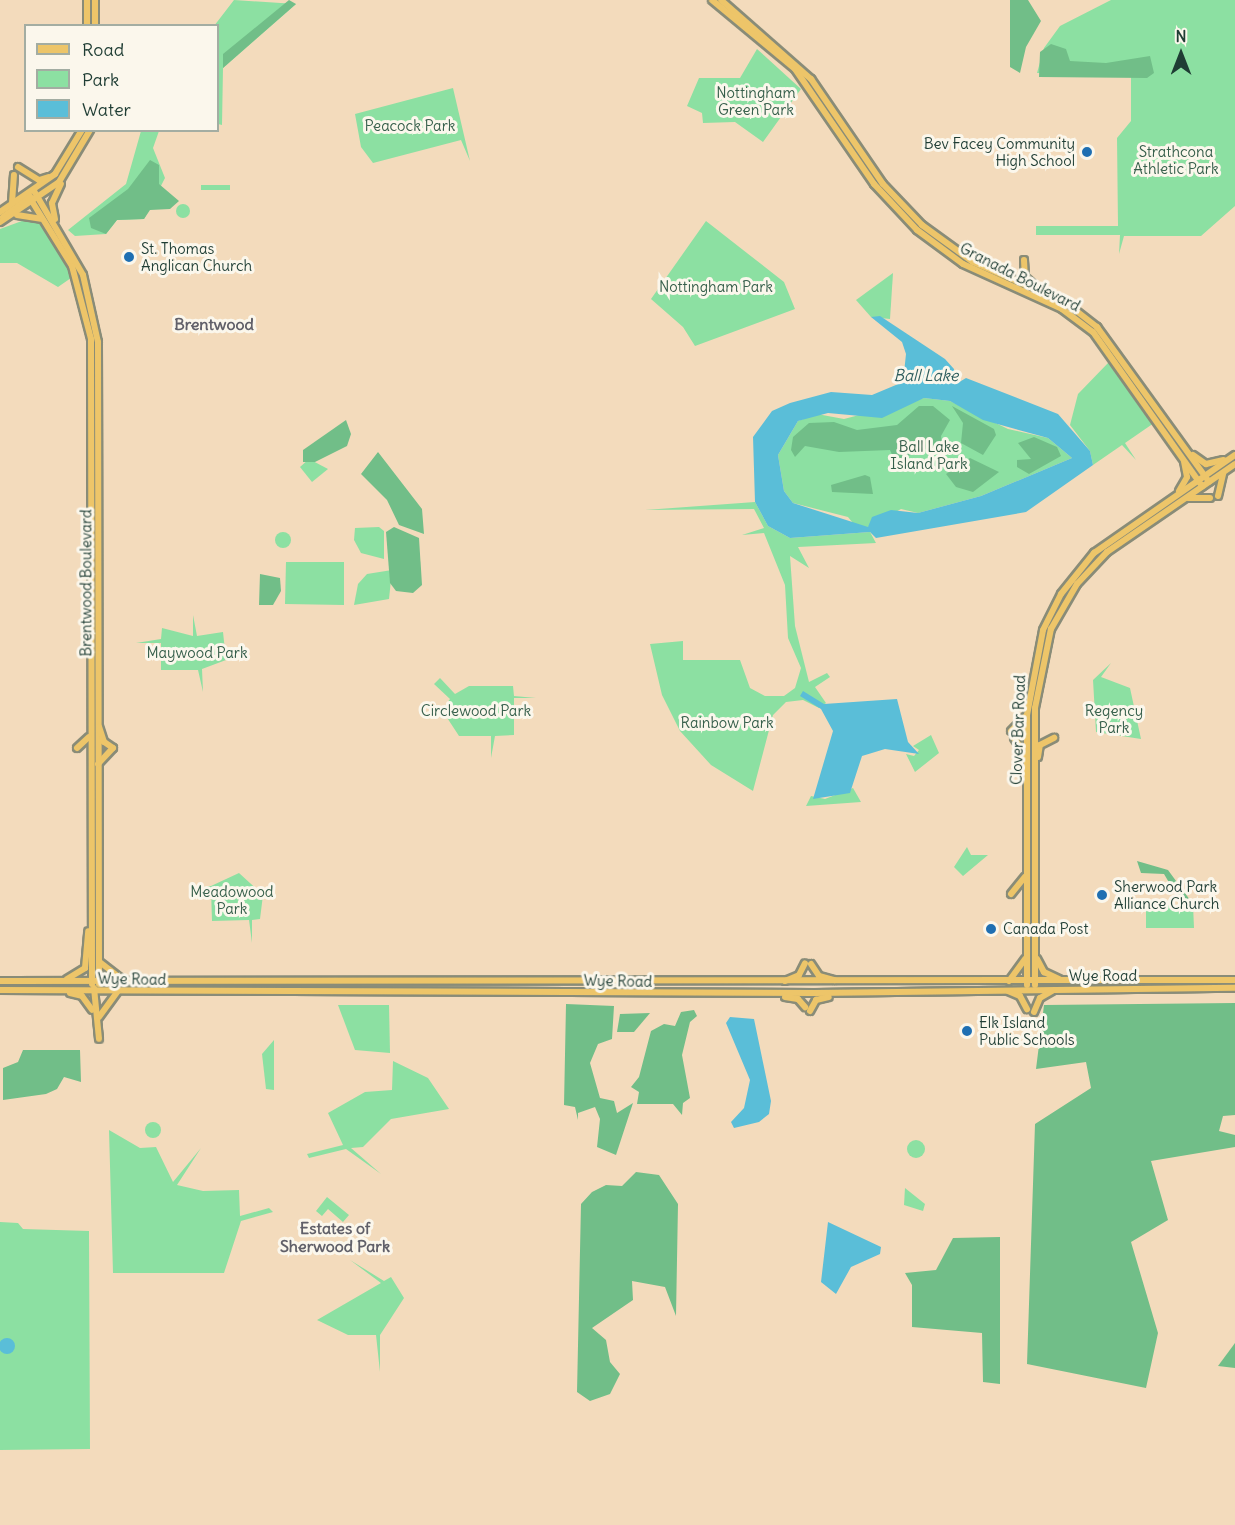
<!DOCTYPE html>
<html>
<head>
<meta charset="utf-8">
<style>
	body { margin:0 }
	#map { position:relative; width:1235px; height:1525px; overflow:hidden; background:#f3dbbc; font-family:Delius,sans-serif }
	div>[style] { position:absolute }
	.green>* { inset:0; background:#8ce0a2 }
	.round { border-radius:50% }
	.forest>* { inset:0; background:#71be88 }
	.water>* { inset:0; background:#5abed8 }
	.roads { filter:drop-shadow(2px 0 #898c78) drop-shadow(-2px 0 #898c78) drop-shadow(0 2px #898c78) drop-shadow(0 -2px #898c78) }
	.major>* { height:6px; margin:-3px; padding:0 3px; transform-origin:3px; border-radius:3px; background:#edc569 }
	.dots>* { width:16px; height:16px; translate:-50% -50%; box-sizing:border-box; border:3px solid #fbf7ec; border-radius:50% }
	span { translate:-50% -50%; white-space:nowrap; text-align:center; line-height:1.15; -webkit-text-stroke:6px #fbf7ec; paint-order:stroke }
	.park-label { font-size:15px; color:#355e4a }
	.poi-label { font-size:15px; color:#1f3d34 }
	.right { translate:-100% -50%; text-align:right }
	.left { translate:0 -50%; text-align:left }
	.street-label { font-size:15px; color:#1f3d34 }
	.neighbourhood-label { font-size:16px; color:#616069; font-weight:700 }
	.water-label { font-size:16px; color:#2e5d5d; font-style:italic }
	.legend { position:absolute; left:24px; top:24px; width:195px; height:108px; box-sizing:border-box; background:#fbf7ec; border:2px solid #a3ada2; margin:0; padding:8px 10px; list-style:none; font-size:18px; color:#1f3d34 }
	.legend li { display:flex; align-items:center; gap:12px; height:30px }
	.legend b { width:30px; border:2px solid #a3ada2 }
	.north { position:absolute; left:1151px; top:24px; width:60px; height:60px; -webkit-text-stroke:4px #fbf7ec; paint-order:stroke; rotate:0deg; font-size:16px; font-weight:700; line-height:24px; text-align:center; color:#1f3d34 }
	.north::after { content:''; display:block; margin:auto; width:21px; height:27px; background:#1f3d34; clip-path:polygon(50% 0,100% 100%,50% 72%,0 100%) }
</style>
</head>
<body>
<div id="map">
	<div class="green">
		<i style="clip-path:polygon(234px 0,296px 4px,223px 68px,222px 125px,218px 124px,214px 26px)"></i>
		<i style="clip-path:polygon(1111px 0,1235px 0,1235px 206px,1201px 236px,1124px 236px,1119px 254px,1120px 235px,1036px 235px,1036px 226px,1118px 226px,1117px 138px,1131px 121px,1131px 74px,1037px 73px,1044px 48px,1060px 26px)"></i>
		<i style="clip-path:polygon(757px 49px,801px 89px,763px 142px,735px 122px,703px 123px,702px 113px,687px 106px,699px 78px,740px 78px)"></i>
		<i style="clip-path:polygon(453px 88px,470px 161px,461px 140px,373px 163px,361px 147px,355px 114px)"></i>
		<i style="clip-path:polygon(141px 131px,159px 131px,153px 148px,165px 178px,144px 219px,117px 220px,106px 234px,75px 236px,68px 230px,126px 184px)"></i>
		<i style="clip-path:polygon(201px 185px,230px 185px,230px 190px,201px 190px)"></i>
		<i class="round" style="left:176px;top:204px;width:14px;height:14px"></i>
		<i style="clip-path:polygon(30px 218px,41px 221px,60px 249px,71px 278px,58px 287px,17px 263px,0 263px,0 229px)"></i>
		<i style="clip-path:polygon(706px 221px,784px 282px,795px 309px,695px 346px,683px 327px,651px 299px)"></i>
		<i style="clip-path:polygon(893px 273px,890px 319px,871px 317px,856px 300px)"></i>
		<i style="clip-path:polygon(1109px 362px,1154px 423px,1125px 443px,1136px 460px,1122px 445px,1093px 465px,1090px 451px,1070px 425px,1078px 394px)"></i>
		<i style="clip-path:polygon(924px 398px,950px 401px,1008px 429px,1048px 438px,1072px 458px,981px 496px,918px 513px,901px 509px,868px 527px,857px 528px,848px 517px,793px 503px,784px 491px,778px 455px,798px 421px,817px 414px,844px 419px)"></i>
		<i style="clip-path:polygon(309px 459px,328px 469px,312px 482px,300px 467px)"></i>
		<i style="clip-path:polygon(755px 502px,768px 526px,790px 538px,870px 532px,876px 543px,798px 547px,809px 568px,790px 556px,795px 626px,809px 682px,827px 673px,830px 677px,815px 687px,826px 703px,819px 708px,803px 700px,786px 702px,773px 715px,753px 791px,711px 765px,680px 731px,662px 695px,650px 644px,683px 641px,683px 660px,740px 660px,750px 688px,765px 696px,784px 696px,795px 688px,801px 668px,788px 638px,785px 585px,764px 533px,742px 535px,764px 528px,754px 509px,645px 510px)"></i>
		<i style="clip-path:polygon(379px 527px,384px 531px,384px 559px,361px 553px,354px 540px,355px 528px)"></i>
		<i class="round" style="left:275px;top:532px;width:16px;height:16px"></i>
		<i style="clip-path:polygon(286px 562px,344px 562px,344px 605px,285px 604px)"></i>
		<i style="clip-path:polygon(392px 570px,389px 599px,354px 605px,358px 584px,367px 574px)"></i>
		<i style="clip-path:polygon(193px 615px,197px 636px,223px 632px,226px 660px,202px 669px,203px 692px,198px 670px,161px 670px,161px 643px,136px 643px,161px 639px,162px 628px,193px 636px)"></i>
		<i style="clip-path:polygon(1111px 663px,1101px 677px,1130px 688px,1141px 739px,1096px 732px,1093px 680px)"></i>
		<i style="clip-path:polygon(440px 678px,455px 694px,469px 686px,513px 686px,514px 696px,536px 698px,514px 698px,514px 735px,495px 736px,491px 758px,491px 736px,459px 736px,442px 710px,450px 699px,434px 684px)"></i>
		<i style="clip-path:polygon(931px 735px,939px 753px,915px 772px,906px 754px,914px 756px,919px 750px,913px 746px)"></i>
		<i style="clip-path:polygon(853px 788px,861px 802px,806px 806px,811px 796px,825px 799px)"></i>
		<i style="clip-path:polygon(967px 847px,971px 855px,988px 855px,963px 876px,954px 867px)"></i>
		<i style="clip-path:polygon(239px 873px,263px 895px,260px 919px,252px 920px,252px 943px,249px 920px,212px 921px,211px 889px,189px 889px,211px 886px)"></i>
		<i style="clip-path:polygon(1146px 905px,1193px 905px,1194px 928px,1146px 928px)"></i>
		<i style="clip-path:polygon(338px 1005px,389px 1005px,390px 1053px,355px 1050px)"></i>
		<i style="clip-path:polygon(274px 1040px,274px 1090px,266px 1089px,262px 1054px)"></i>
		<i style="clip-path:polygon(393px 1061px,428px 1078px,449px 1109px,391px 1119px,363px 1147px,351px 1148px,381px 1174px,346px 1149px,309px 1158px,307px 1154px,343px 1145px,328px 1113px,365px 1092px,392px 1090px)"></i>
		<i class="round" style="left:145px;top:1122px;width:16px;height:16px"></i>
		<i style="clip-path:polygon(109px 1130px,140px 1148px,156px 1147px,173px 1182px,201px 1148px,177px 1185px,203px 1191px,239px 1190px,240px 1216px,269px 1208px,273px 1212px,241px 1221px,224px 1273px,113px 1273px)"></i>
		<i class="round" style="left:907px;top:1140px;width:18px;height:18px"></i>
		<i style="clip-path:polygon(905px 1188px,925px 1204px,923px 1211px,904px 1205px)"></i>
		<i style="clip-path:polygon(327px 1197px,349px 1215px,343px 1222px,328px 1209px,322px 1216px,316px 1211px)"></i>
		<i style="clip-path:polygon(0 1222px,18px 1223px,23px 1229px,89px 1231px,90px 1449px,0 1450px)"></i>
		<i style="clip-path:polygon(350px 1260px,384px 1281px,391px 1277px,404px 1298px,380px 1335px,380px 1372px,376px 1335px,348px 1335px,317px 1320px,381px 1283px)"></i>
	</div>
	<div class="forest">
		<i style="clip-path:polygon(289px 0,296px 4px,223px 68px,223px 54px)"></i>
		<i style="clip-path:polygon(1010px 0,1028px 0,1041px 21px,1026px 47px,1020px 73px,1010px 67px)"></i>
		<i style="clip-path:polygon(1051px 44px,1066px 49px,1070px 61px,1106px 63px,1150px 56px,1154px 73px,1147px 78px,1039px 77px,1040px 52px)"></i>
		<i style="clip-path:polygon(150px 160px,159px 165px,159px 184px,179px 201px,170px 209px,150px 210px,144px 219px,117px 220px,106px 234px,91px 228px,89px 218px,128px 189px)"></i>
		<i style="clip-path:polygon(919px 406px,933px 406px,950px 420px,941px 436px,943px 449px,920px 449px,896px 464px,890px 450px,839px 452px,805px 446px,795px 457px,791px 450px,793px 437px,809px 423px,834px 422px,857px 430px,897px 425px)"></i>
		<i style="clip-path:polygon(952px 406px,994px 429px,996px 435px,983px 455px,961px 443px,963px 423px)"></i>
		<i style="clip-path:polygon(346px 420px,351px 434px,347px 446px,315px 462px,303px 462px,303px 450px)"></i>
		<i style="clip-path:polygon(1034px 437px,1057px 447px,1061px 456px,1029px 474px,1017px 467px,1017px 460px,1031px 459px,1018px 443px)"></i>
		<i style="clip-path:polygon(378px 452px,422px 509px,424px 534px,399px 525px,387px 500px,361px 474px)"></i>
		<i style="clip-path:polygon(970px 458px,999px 472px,973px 492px,956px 487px,946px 474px)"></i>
		<i style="clip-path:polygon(865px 475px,870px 477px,873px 494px,832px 492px,831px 485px)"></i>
		<i style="clip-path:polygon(394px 527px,419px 538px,422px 585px,413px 593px,396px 591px,390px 583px,386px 532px)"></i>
		<i style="clip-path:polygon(260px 574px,280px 578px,281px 591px,273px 605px,259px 605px)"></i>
		<i style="clip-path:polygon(1137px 861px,1168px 870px,1190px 900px,1177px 896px,1164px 874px,1141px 873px)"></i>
		<i style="clip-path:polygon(1235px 1003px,1235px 1115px,1223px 1116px,1219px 1131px,1235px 1135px,1235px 1147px,1151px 1161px,1168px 1220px,1131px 1242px,1158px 1333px,1146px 1388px,1027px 1364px,1035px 1124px,1091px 1088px,1086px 1062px,1036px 1069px,1044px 1005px)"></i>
		<i style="clip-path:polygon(566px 1004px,614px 1006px,612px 1039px,598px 1044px,590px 1063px,600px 1098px,614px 1101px,617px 1113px,633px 1103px,616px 1155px,597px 1147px,600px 1119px,595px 1107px,578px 1113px,578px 1120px,575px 1107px,564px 1105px)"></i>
		<i style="clip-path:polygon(681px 1012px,694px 1010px,697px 1016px,690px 1022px,682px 1055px,690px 1098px,683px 1103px,682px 1115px,673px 1104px,637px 1104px,639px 1092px,631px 1087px,639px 1077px,651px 1031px,664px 1024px,675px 1026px)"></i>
		<i style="clip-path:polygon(650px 1013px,634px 1032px,617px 1032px,620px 1014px)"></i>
		<i style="clip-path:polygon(23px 1050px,80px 1050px,81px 1082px,64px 1077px,57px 1089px,46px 1094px,3px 1100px,3px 1068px,18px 1062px)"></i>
		<i style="clip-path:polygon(636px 1172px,659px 1175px,678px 1204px,676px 1316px,665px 1287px,632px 1281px,633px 1300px,592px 1328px,606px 1340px,610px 1362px,620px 1374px,610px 1394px,590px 1401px,577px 1392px,581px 1204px,592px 1192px,606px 1185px,622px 1186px)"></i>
		<i style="clip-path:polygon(1000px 1237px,1000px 1384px,983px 1382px,982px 1333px,912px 1327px,912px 1285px,905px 1273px,936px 1270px,953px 1238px)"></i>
		<i style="clip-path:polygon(1235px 1343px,1235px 1368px,1218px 1366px)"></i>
	</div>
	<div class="water">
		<i style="clip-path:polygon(evenodd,880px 316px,945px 359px,954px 369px,956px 384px,966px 378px,1058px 414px,1090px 451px,1093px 465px,1026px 512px,876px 538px,870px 532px,790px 538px,768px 526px,755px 502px,753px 437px,772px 411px,790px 403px,831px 392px,872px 395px,903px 382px,906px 354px,902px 342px,871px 317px,880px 316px,924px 398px,950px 401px,983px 420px,1048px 438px,1072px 458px,981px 496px,918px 513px,891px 510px,872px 517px,868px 527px,793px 503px,784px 491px,778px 455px,798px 421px,828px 413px,882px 418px,924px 398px)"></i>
		<i style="clip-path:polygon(803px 691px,824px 704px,897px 699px,908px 742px,919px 754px,885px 749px,862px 756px,850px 793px,813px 799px,833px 731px,821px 709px,800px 696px)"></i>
		<i style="clip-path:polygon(730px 1017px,754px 1019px,771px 1101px,769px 1114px,759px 1122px,734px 1128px,731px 1122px,744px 1108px,750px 1080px,726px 1023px)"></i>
		<i style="clip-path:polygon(828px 1222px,881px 1247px,880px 1254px,851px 1267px,836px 1294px,821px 1282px)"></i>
		<i class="round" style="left:-1px;top:1338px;width:16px;height:16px"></i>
	</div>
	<div class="roads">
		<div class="major">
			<i style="left:95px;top:0;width:26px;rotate:90deg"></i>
			<i style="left:712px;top:0;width:108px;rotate:39.7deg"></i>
			<i style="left:795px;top:69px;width:140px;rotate:55.5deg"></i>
			<i style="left:874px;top:184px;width:63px;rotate:46.9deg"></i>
			<i style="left:917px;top:230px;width:57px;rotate:36.5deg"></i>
			<i style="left:963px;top:264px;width:109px;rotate:24.4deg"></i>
			<i style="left:1062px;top:309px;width:39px;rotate:37deg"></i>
			<i style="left:1093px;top:332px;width:189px;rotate:54.7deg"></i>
			<i style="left:721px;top:0;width:120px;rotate:41.3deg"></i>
			<i style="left:811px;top:79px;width:127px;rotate:55.6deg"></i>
			<i style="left:883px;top:184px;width:57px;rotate:46.4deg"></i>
			<i style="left:922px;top:225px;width:63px;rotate:36deg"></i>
			<i style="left:973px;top:262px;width:100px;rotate:23.5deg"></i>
			<i style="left:1065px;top:302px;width:41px;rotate:38deg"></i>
			<i style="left:1097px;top:327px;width:191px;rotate:54.1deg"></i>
			<i style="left:87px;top:26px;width:26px;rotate:-90deg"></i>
			<i style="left:18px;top:167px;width:25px;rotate:32deg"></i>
			<i style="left:39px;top:180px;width:10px;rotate:-17deg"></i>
			<i style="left:34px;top:191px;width:97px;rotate:59.7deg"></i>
			<i style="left:83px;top:275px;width:69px;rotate:77.4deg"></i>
			<i style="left:98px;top:342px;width:642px;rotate:89.91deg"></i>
			<i style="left:28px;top:195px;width:84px;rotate:58.2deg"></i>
			<i style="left:72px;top:266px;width:75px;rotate:75.4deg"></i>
			<i style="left:91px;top:339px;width:645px;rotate:89.91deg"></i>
			<i style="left:12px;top:203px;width:28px;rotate:-86deg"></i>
			<i style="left:0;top:212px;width:67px;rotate:-34.6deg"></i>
			<i style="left:55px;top:174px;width:52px;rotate:-58.5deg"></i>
			<i style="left:17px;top:215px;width:24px;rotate:9deg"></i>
			<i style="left:3px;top:217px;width:34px;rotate:-36deg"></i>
			<i style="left:55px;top:219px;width:16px;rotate:-101deg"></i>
			<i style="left:52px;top:203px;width:21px;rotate:-65deg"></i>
			<i style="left:0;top:222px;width:71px;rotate:-34.1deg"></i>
			<i style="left:59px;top:182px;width:61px;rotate:-59.2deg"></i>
			<i style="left:1024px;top:260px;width:17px;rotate:87deg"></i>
			<i style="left:1025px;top:277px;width:12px;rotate:42deg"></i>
			<i style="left:1193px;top:455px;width:16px;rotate:35deg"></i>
			<i style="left:1206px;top:464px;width:18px;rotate:-13deg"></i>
			<i style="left:1179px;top:491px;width:16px;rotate:-60deg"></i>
			<i style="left:1187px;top:477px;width:15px;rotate:-101deg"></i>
			<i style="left:1218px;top:496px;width:23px;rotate:-77deg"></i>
			<i style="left:1188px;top:498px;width:22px"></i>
			<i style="left:1011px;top:731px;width:20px;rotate:-45deg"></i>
			<i style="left:1014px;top:738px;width:22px;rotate:56deg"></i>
			<i style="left:77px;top:748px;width:16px;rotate:-43deg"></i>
			<i style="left:1038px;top:757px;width:12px;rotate:-81deg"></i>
			<i style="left:1040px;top:745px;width:16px;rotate:-27deg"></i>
			<i style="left:98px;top:764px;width:22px;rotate:-47deg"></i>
			<i style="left:113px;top:748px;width:11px;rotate:-146deg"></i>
			<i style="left:104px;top:742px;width:16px;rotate:-108deg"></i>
			<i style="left:1011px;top:894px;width:22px;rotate:-51deg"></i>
			<i style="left:1037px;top:959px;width:15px;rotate:62deg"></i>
			<i style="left:1044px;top:972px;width:17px;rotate:25deg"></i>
			<i style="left:101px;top:963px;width:31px;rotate:38deg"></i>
			<i style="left:811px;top:964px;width:14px;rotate:56deg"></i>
			<i style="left:819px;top:976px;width:16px;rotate:15deg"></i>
			<i style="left:67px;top:979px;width:21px;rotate:-31deg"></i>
			<i style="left:85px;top:968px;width:37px;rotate:-85deg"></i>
			<i style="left:0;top:981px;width:1235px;rotate:-0.05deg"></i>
			<i style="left:785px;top:981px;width:15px;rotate:-23deg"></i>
			<i style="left:799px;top:975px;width:13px;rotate:-63deg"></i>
			<i style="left:1009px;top:981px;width:27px;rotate:-54deg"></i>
			<i style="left:1027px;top:985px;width:270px;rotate:-90deg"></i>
			<i style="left:1027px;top:715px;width:86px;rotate:-79.3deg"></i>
			<i style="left:1043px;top:630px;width:40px;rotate:-63.4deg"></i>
			<i style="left:1061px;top:594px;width:53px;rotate:-51.2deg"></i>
			<i style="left:1094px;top:553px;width:172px;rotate:-34.8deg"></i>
			<i style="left:1035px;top:985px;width:277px;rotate:-90deg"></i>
			<i style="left:1035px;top:708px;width:81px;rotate:-78.6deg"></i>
			<i style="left:1051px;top:629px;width:52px;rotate:-60deg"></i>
			<i style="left:1077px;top:584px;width:44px;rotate:-46.8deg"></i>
			<i style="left:1107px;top:552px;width:155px;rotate:-34.5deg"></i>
			<i style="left:94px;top:988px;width:51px;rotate:84.4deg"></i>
			<i style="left:0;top:990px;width:815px;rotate:0.21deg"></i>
			<i style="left:815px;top:993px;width:420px;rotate:-0.7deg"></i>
			<i style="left:1008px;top:991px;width:13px;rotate:23deg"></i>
			<i style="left:1020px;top:996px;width:15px;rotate:62deg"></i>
			<i style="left:70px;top:993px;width:12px;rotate:14deg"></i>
			<i style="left:82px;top:996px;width:17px;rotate:54deg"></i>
			<i style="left:785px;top:997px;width:13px;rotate:9deg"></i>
			<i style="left:798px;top:999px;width:11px;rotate:49deg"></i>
			<i style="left:810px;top:1011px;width:13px;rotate:-61deg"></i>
			<i style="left:816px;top:1000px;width:13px;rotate:-13deg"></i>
			<i style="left:1034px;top:1012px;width:15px;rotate:-67deg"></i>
			<i style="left:1040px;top:998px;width:14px;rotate:-30deg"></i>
			<i style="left:99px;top:1017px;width:31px;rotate:-54deg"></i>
		</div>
	</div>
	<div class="dots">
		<i style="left:1087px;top:152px;background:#1f6fb2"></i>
		<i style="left:129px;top:257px;background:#1f6fb2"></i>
		<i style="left:1102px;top:895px;background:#1f6fb2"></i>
		<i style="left:991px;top:929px;background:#1f6fb2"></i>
		<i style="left:967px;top:1031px;background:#1f6fb2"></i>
	</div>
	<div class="park-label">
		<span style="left:756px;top:101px">Nottingham<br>Green Park</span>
		<span style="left:410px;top:126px">Peacock Park</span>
		<span style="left:1176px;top:160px">Strathcona<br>Athletic Park</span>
		<span style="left:716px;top:287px">Nottingham Park</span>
		<span style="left:929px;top:455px">Ball Lake<br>Island Park</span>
		<span style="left:197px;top:653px">Maywood Park</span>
		<span style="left:1114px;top:719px">Regency<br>Park</span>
		<span style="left:476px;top:711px">Circlewood Park</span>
		<span style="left:727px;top:723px">Rainbow Park</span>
		<span style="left:232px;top:900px">Meadowood<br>Park</span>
	</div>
	<div class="poi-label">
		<span class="right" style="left:1075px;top:152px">Bev Facey Community<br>High School</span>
		<span class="left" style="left:141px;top:257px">St. Thomas<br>Anglican Church</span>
		<span class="left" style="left:1114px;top:895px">Sherwood Park<br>Alliance Church</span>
		<span class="left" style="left:1003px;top:929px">Canada Post</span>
		<span class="left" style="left:979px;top:1031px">Elk Island<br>Public Schools</span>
	</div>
	<div class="street-label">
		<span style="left:1020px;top:277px;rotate:27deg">Granada Boulevard</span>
		<span style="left:86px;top:583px;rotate:-90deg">Brentwood Boulevard</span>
		<span style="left:1018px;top:730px;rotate:-88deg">Clover Bar Road</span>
		<span style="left:1103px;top:976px">Wye Road</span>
		<span style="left:132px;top:979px;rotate:1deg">Wye Road</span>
		<span style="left:618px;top:981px;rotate:1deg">Wye Road</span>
	</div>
	<div class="neighbourhood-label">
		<span style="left:214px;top:324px">Brentwood</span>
		<span style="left:335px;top:1237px">Estates of<br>Sherwood Park</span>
	</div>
	<div class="water-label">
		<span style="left:926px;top:375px">Ball Lake</span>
	</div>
	<ul class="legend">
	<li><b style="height:8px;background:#edc569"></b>Road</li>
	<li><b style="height:16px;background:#8ce0a2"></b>Park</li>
	<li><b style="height:16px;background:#5abed8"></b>Water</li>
	</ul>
	<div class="north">N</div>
</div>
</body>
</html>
